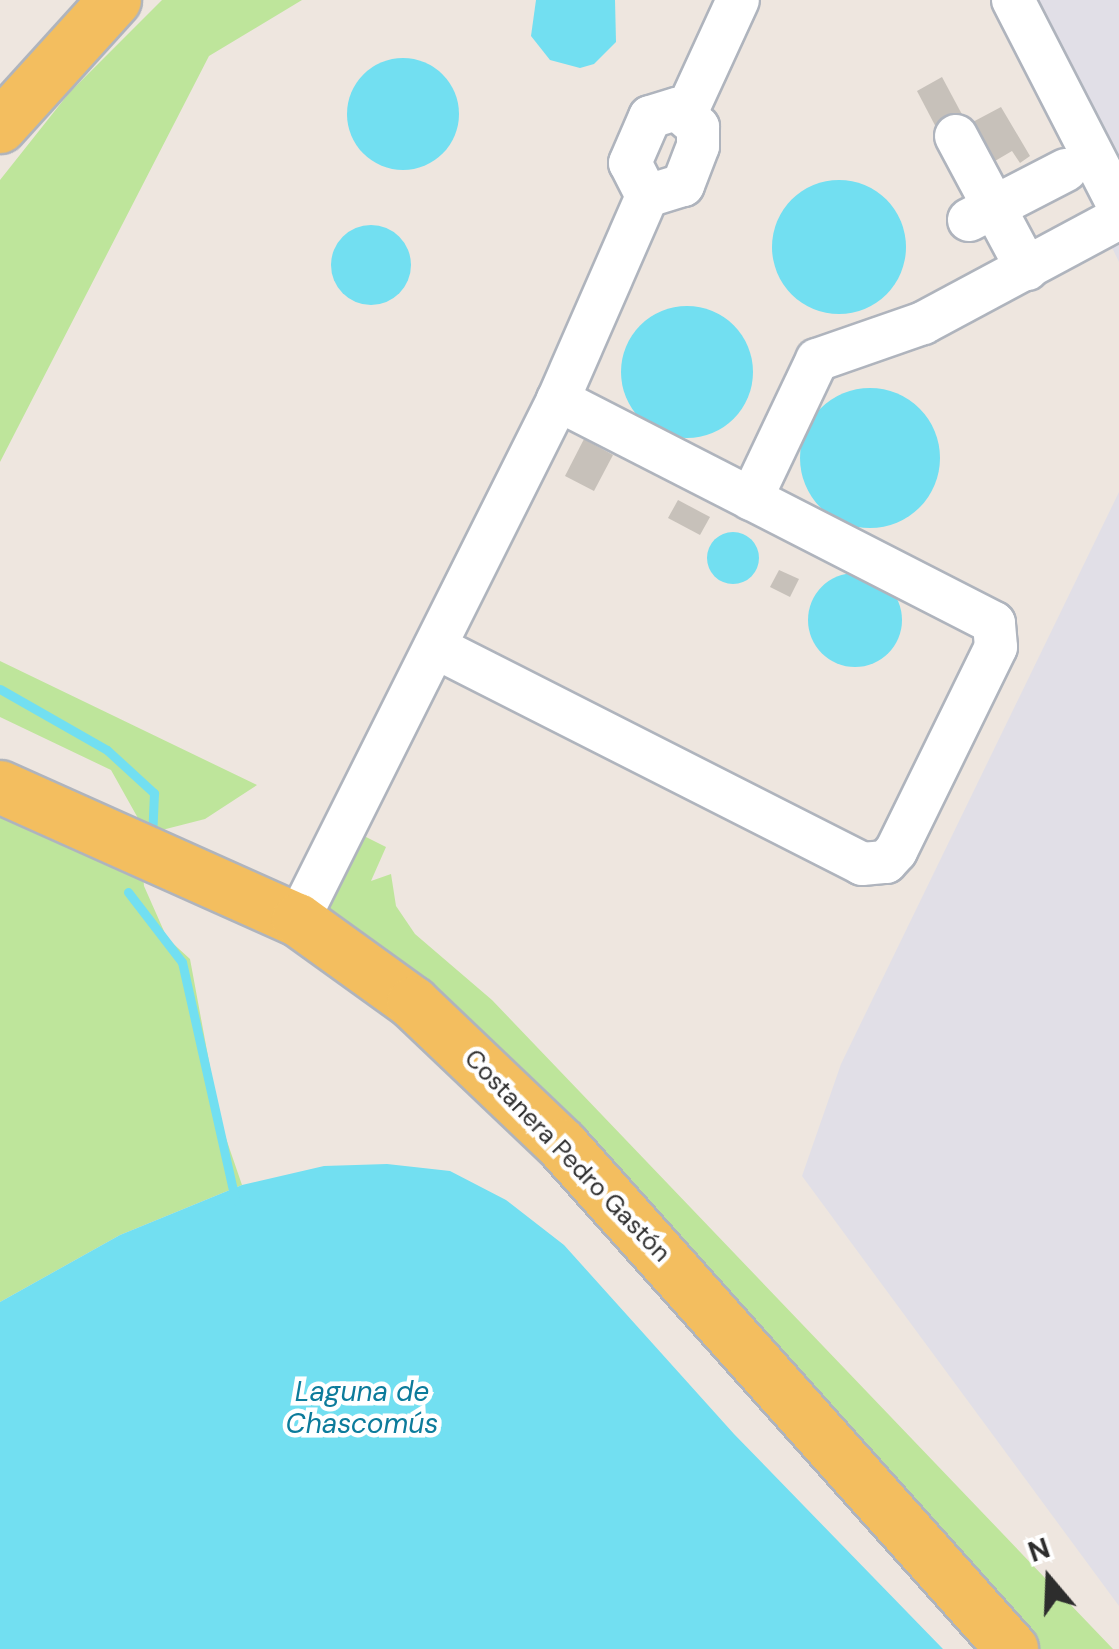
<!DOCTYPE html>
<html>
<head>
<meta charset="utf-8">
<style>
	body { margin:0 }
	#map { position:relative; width:1119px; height:1649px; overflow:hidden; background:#eee6df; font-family:"DM Sans",sans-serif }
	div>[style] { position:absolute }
	.industrial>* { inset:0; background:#e1dfe7 }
	.green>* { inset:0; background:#bee59b }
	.water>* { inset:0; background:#72dff1 }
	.round { border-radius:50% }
	.stream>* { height:9px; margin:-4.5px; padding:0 4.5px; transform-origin:4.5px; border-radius:4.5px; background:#72dff1 }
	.building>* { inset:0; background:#c7c1ba }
	.roads { filter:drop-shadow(2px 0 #afb4bd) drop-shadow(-2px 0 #afb4bd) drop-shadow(0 2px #afb4bd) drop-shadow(0 -2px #afb4bd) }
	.minor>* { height:42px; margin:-21px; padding:0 21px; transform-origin:21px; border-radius:21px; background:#fff }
	.major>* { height:52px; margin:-26px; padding:0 26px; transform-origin:26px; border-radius:26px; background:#f3be5f }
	span { translate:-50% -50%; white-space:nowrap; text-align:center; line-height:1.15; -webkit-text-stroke:9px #fff; paint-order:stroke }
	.street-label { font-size:25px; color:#2d2d2d }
	.water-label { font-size:28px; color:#0c7b9b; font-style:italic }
	.north { position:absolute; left:999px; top:1529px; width:100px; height:100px; -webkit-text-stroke:8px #fff; paint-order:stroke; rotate:341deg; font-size:28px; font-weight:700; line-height:40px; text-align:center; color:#2d2d2d }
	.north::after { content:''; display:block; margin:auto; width:35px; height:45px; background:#2d2d2d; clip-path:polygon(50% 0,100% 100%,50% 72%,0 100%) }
</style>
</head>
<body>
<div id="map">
	<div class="industrial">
		<i style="clip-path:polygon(991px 0,1119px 0,1119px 262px,1102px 227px)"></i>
		<i style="clip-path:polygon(1119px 492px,1119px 1606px,802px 1176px,841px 1064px)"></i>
	</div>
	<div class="green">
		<i style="clip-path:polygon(162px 0,302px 0,209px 56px,0 462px,0 180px,69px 93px)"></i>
		<i style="clip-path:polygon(0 661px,257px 785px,205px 819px,162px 830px,139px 820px,111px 770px,0 717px)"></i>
		<i style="clip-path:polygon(0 811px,142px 863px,144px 886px,167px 938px,190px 959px,220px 1121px,242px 1185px,120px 1235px,0 1302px)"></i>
		<i style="clip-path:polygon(358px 833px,386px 847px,371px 881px,391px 874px,396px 906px,415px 934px,492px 1000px,1113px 1649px,1036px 1649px,329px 922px,325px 900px)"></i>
	</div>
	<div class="water">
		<i style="clip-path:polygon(536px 0,615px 0,616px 42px,594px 64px,580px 68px,550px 60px,531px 36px)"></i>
		<i class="round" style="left:347px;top:58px;width:112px;height:112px"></i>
		<i class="round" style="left:772px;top:180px;width:134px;height:134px"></i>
		<i class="round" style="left:331px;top:225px;width:80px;height:80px"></i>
		<i class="round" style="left:621px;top:306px;width:132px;height:132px"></i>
		<i class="round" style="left:800px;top:388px;width:140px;height:140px"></i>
		<i class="round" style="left:707px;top:532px;width:52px;height:52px"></i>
		<i class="round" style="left:808px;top:573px;width:94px;height:94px"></i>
		<i style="clip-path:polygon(387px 1164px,450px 1171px,506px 1200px,564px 1245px,734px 1434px,943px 1649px,0 1649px,0 1302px,120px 1235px,242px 1185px,324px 1166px)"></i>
	</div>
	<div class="stream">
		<i style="left:0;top:689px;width:123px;rotate:29.7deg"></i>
		<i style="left:107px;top:750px;width:64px;rotate:42.5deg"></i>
		<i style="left:154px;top:793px;width:45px;rotate:92.5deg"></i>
		<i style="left:128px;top:892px;width:88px;rotate:52.4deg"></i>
		<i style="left:182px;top:962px;width:244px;rotate:77.4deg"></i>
	</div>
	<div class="building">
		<i style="clip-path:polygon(942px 77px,965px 120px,939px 133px,917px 91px)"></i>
		<i style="clip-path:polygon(1001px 107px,1030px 156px,1020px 163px,1012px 151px,995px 161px,986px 157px,969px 124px)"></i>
		<i style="clip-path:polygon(584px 439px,613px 455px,594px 491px,565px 476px)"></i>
		<i style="clip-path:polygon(678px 500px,710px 517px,700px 535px,668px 518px)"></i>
		<i style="clip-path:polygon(779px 570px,799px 579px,790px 597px,770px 587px)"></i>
	</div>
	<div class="roads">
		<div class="minor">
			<i style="left:1013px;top:0;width:232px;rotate:62.8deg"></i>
			<i style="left:677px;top:109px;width:28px;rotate:41deg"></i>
			<i style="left:698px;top:127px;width:19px;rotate:90deg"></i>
			<i style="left:698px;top:146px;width:42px;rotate:111deg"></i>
			<i style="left:683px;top:185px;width:38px;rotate:163deg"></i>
			<i style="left:647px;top:196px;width:37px;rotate:-117deg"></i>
			<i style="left:630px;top:163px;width:50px;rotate:-66.5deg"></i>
			<i style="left:650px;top:117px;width:28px;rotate:-17deg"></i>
			<i style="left:686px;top:113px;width:124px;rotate:-65.3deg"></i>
			<i style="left:956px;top:136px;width:151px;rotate:61.9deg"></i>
			<i style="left:969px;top:220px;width:109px;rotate:-27.3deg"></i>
			<i style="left:751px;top:499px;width:154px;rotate:-64.6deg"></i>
			<i style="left:817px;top:360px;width:112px;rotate:-19.2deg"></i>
			<i style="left:923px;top:323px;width:222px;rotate:-28.2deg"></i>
			<i style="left:435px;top:647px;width:479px;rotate:26.9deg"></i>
			<i style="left:862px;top:864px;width:24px;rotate:-5deg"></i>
			<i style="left:886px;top:862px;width:15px;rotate:-48deg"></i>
			<i style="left:896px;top:851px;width:227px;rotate:-63.9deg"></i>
			<i style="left:996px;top:647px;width:24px;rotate:-95deg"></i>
			<i style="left:994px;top:623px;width:490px;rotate:-152.9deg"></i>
			<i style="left:298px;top:920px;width:581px;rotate:-63.43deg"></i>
			<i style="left:558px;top:400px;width:223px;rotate:-66.4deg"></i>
		</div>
		<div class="major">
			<i style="left:0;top:127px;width:171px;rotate:-47.8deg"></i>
			<i style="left:0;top:787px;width:326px;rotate:24.1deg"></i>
			<i style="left:298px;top:920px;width:142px;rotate:35.8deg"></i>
			<i style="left:413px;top:1003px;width:206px;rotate:43.6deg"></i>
			<i style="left:562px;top:1145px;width:676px;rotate:48.24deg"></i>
		</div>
	</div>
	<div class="street-label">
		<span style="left:567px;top:1156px;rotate:46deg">Costanera Pedro Gastón</span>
	</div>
	<div class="water-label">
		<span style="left:362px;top:1408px">Laguna de<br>Chascomús</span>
	</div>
	<div class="north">N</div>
</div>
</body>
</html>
